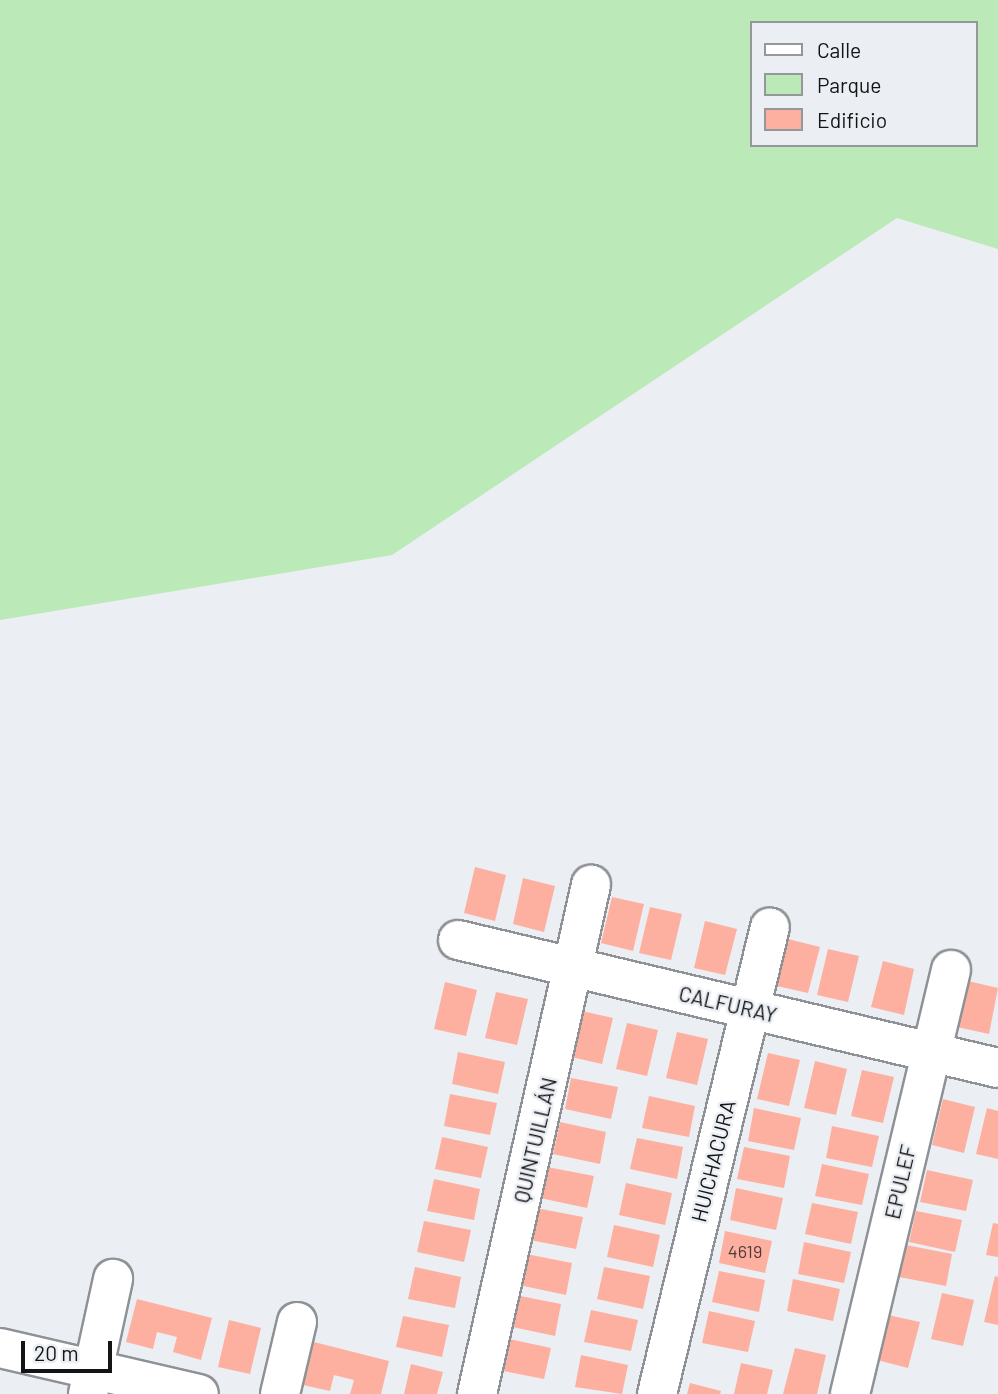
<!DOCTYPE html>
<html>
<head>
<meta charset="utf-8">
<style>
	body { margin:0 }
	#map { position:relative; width:998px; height:1394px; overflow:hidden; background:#ebeef3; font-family:Barlow,sans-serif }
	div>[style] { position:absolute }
	.green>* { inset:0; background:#bbe9b7 }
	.building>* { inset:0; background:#feb0a0 }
	.roads { filter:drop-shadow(2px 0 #8e9196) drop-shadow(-2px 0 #8e9196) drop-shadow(0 2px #8e9196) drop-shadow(0 -2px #8e9196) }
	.minor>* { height:38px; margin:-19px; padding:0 19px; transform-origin:19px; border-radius:19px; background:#fff }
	span { translate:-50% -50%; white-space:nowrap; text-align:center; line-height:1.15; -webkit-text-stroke:5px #ebeef3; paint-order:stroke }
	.number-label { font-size:18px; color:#4e3b38 }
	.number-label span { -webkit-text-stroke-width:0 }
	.street-label { font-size:21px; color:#131416 }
	.legend { position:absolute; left:750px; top:21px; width:228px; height:126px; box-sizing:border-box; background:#ebeef3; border:2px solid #95979b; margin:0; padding:9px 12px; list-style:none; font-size:21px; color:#131416 }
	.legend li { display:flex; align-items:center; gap:14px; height:35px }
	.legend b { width:35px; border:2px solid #95979b }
	.scale { position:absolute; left:21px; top:1341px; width:91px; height:32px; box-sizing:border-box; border:4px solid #131416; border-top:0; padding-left:9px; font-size:21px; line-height:24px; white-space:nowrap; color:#131416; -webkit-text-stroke:5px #ebeef3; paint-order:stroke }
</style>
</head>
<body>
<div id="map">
	<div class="green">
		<i style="clip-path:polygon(evenodd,0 0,998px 0,998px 249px,897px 218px,392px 555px,0 620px,0 0,751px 23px,975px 23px,975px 145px,751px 145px,751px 23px)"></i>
	</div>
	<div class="building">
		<i style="clip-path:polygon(475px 867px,506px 875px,495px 921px,464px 913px)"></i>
		<i style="clip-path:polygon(523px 878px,555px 886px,544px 932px,513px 924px)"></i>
		<i style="clip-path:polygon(612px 897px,644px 904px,633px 951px,601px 943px)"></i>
		<i style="clip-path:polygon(650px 907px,682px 914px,671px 960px,639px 953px)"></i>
		<i style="clip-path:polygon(705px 921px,737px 929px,725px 975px,694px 968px)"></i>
		<i style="clip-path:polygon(788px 939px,820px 947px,808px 993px,777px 986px)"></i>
		<i style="clip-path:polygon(828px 949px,859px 956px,848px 1002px,817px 995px)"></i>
		<i style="clip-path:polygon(883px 961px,914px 969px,904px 1015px,871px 1007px)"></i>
		<i style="clip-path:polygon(968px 981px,998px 988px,989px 1034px,957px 1027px)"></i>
		<i style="clip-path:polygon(445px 982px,477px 990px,466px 1036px,434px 1029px)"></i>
		<i style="clip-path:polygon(496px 992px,528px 999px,517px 1045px,485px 1038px)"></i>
		<i style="clip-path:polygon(582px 1011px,613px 1018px,602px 1064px,571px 1057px)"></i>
		<i style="clip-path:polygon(627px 1023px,658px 1030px,647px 1076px,616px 1069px)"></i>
		<i style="clip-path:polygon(677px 1032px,708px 1039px,697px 1085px,666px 1078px)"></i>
		<i style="clip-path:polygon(458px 1052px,505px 1062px,498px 1094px,452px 1084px)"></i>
		<i style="clip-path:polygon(768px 1053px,800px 1060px,789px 1106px,757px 1099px)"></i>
		<i style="clip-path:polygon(815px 1061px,847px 1069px,836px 1115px,804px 1108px)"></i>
		<i style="clip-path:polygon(862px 1070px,894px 1077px,883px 1123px,851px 1116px)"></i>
		<i style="clip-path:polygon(571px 1078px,618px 1087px,611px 1119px,565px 1109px)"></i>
		<i style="clip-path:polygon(450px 1094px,497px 1103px,490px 1135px,444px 1126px)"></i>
		<i style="clip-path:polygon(649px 1096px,695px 1106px,689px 1137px,642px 1128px)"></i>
		<i style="clip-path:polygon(943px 1099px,975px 1107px,964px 1153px,932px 1145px)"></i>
		<i style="clip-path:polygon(754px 1108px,801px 1118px,794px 1150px,748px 1141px)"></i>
		<i style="clip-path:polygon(987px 1108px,998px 1111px,998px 1159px,976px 1154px)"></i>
		<i style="clip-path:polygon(560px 1122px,606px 1132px,600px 1164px,553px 1154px)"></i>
		<i style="clip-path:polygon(832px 1126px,879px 1136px,872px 1167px,826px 1158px)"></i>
		<i style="clip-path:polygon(442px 1137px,488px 1147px,481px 1178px,435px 1169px)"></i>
		<i style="clip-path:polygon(637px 1138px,683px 1147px,677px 1179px,630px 1169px)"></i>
		<i style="clip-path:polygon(744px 1147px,790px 1156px,784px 1188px,737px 1179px)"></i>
		<i style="clip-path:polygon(822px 1164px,869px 1174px,862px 1205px,815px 1196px)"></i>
		<i style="clip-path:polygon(547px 1167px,594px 1176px,587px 1208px,540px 1198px)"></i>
		<i style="clip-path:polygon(927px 1170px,973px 1180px,966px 1211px,920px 1202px)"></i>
		<i style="clip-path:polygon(434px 1179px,480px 1189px,474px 1220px,427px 1211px)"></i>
		<i style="clip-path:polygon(626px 1183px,672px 1193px,665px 1225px,619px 1215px)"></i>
		<i style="clip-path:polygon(736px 1188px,783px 1198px,776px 1230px,730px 1220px)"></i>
		<i style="clip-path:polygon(812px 1203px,858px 1212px,851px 1244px,805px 1234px)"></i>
		<i style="clip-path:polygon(536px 1208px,583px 1217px,576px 1249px,530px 1240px)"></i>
		<i style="clip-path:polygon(916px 1211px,962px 1220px,955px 1252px,909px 1242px)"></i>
		<i style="clip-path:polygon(424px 1221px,471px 1230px,464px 1262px,417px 1252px)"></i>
		<i style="clip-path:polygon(993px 1223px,998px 1224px,998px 1257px,986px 1255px)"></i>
		<i style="clip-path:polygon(614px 1225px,660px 1235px,653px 1267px,607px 1257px)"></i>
		<i style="clip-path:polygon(725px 1231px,772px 1241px,765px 1273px,719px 1263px)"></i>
		<i style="clip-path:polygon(804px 1242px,851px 1252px,844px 1283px,798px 1274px)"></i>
		<i style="clip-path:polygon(906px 1245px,952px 1254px,946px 1286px,899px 1277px)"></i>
		<i style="clip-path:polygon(526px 1254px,572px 1263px,566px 1295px,519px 1285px)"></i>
		<i style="clip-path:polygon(415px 1267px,461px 1277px,455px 1308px,408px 1299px)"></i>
		<i style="clip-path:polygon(604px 1267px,650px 1276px,643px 1309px,597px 1299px)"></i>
		<i style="clip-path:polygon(719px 1271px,765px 1280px,759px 1312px,712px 1302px)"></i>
		<i style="clip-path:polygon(995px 1276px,998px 1277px,998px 1325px,984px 1322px)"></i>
		<i style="clip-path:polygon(793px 1279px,840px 1289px,833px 1321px,787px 1311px)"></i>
		<i style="clip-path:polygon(942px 1293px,974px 1300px,963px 1346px,931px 1339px)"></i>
		<i style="clip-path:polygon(515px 1295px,561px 1304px,555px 1336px,508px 1326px)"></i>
		<i style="clip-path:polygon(137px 1299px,212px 1318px,201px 1360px,173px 1352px,177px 1337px,157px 1332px,153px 1349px,126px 1342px)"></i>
		<i style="clip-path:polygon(591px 1310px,638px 1320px,631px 1351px,584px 1342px)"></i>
		<i style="clip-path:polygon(709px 1311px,755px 1321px,748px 1352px,702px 1343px)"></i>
		<i style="clip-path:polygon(888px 1315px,920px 1322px,908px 1368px,877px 1360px)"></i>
		<i style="clip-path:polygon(403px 1316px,449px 1325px,442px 1357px,396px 1347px)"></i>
		<i style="clip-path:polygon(229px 1320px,261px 1328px,250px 1374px,218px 1367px)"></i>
		<i style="clip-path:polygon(504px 1338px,551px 1348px,544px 1379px,498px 1370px)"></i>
		<i style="clip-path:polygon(314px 1342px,389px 1361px,381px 1394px,350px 1394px,354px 1380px,334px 1375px,330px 1391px,303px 1385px)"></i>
		<i style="clip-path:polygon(795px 1348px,826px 1355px,817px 1394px,783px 1394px)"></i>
		<i style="clip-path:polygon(581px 1355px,628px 1365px,622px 1394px,575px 1387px)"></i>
		<i style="clip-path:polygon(741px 1363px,773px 1370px,767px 1394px,734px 1394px)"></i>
		<i style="clip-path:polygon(411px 1364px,443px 1372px,437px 1394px,404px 1394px)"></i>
		<i style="clip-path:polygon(690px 1383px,721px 1391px,720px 1394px,687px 1394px)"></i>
	</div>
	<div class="roads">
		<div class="minor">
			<i style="left:458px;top:940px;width:555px;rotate:13.34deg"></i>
			<i style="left:0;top:1348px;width:204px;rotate:13deg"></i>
			<i style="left:88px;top:1394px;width:118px;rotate:-77.7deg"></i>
			<i style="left:280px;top:1394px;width:74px;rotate:-76.7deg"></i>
			<i style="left:477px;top:1394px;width:522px;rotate:-77.38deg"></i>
			<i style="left:657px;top:1394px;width:480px;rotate:-76.4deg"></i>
			<i style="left:850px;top:1394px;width:436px;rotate:-76.6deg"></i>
		</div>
	</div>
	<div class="number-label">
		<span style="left:745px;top:1251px">4619</span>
	</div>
	<div class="street-label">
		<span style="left:728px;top:1004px;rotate:13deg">CALFURAY</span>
		<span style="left:535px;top:1140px;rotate:-77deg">QUINTUILLÁN</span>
		<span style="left:713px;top:1161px;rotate:-76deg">HUICHACURA</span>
		<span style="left:900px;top:1182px;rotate:-77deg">EPULEF</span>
	</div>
	<ul class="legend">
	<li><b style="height:9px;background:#fff"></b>Calle</li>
	<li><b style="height:19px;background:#bbe9b7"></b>Parque</li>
	<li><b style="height:19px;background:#feb0a0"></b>Edificio</li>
	</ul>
	<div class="scale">20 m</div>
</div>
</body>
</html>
